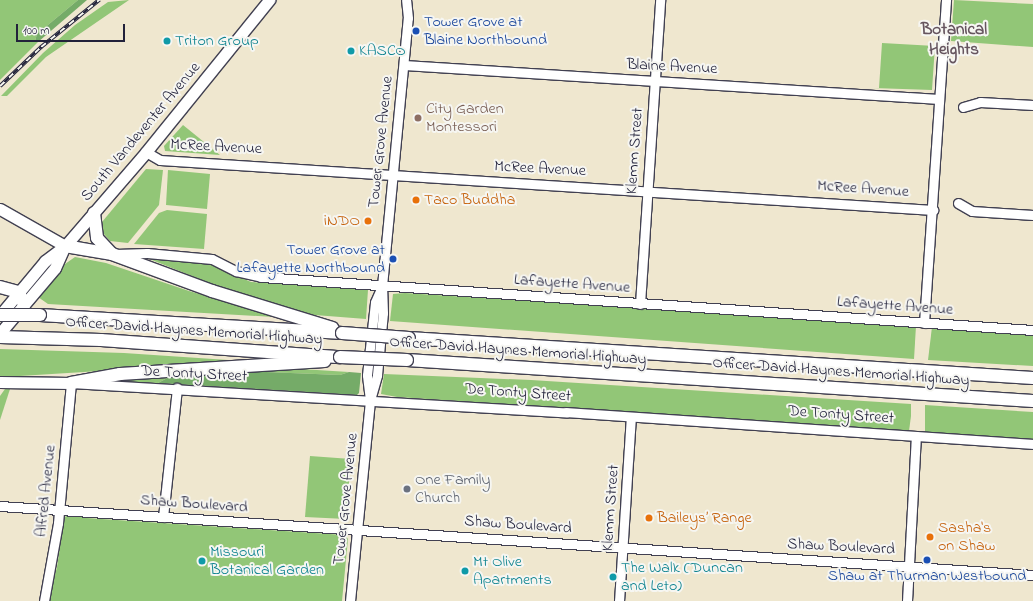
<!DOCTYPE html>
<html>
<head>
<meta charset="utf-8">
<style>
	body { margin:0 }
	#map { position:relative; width:1033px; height:601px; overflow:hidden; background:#efe7cf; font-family:"Indie Flower",sans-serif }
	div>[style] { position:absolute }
	.green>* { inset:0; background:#92c677 }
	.forest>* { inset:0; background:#75ab68 }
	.roads { filter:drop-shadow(1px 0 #414051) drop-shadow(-1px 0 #414051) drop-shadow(0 1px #414051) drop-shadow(0 -1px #414051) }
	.minor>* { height:9px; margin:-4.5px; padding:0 4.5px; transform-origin:4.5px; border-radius:4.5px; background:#fff }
	.major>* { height:11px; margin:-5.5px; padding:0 5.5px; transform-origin:5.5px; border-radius:5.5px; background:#fff }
	.highway>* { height:12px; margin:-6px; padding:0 6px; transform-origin:6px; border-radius:6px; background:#fff }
	.rail>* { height:3.5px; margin-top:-1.75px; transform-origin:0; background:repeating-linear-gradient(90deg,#f6f6f2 0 6px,#22223b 0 12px); box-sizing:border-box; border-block:1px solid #22223b }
	.bridges { filter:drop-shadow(1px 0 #414051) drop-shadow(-1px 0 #414051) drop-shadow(0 1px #414051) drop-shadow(0 -1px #414051) }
	.highway-bridge>* { height:12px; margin:-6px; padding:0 6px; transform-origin:6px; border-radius:6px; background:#fff }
	.dots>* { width:11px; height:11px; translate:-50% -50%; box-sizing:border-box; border:2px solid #f6f6f2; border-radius:50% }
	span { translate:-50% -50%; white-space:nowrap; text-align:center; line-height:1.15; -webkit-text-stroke:4px #f6f6f2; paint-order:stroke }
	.transit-label { font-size:16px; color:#164399 }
	.left { translate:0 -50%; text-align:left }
	.right { translate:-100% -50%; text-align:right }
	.culture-label { font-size:16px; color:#0d838f }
	.street-label { font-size:16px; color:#22223b }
	.education-label { font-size:16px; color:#785e54 }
	.food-label { font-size:16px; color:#c56008 }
	.worship-label { font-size:16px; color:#5b616d }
	.neighbourhood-label { font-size:17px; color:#66555f; font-weight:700 }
	.scale { position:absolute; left:16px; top:24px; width:109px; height:18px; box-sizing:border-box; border:2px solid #22223b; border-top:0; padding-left:5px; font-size:12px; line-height:14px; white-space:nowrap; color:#22223b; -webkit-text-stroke:3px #f6f6f2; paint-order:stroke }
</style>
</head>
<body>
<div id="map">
	<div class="green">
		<i style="clip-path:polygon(0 0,78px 0,37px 34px,35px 41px,38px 42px,0 80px)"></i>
		<i style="clip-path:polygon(129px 0,46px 57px,7px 96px,1px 96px,43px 53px,75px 25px,108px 2px)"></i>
		<i style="clip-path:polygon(954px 0,1033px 4px,1033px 47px,951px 41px)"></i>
		<i style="clip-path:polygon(882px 43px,935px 46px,932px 90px,873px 88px,879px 88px)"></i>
		<i style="clip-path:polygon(183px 125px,220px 155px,165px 151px,164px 146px)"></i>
		<i style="clip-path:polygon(146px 169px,163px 170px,159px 205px,128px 243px,110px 241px,103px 233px,102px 222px)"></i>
		<i style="clip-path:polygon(168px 170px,210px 174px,207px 209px,166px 205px)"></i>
		<i style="clip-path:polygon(167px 210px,207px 214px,204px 249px,134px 244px,159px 213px)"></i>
		<i style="clip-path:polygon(75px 257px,106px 263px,189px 291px,274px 315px,274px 317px,48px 304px,38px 297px,65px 264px)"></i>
		<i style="clip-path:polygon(147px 258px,208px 263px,251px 282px,368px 290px,366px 319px,302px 314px,264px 305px)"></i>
		<i style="clip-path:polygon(405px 293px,916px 326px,914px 359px,390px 321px,393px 294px)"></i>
		<i style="clip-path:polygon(932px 327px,1033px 334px,1033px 366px,928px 360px)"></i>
		<i style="clip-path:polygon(0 349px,124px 353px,228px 360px,228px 363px,4px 377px,0 376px)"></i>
		<i style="clip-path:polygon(285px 368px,349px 372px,340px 375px,266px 372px,244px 369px)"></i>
		<i style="clip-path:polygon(384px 374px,531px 380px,911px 404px,911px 416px,909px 431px,397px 397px,381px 394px)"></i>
		<i style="clip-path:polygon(173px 375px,158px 383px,109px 381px)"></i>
		<i style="clip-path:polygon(5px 389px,10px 389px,0 420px,0 396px)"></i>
		<i style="clip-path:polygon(925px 405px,1033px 412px,1033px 439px,925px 432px)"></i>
		<i style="clip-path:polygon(310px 456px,351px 459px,346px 519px,305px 517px)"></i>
		<i style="clip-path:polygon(67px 515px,85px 516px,87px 518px,345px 535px,348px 539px,342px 601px,48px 601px,57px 567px,64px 518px)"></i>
	</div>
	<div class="forest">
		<i style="clip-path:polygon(78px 0,87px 0,38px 42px,35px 41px,37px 34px)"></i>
		<i style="clip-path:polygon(244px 369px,266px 372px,340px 375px,349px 372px,361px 373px,359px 393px,357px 395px,158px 383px,173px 375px)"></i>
	</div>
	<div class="roads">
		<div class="minor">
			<i style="left:404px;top:65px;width:536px;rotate:3.64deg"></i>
			<i style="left:963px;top:107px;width:18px;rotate:-16deg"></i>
			<i style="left:980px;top:102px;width:53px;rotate:3.2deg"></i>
			<i style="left:146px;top:152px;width:16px;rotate:30deg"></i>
			<i style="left:160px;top:160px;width:775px;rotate:3.7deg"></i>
			<i style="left:958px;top:203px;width:16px;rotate:30deg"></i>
			<i style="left:972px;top:211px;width:61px;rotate:3.8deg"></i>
			<i style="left:115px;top:254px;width:32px;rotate:-2deg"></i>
			<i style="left:147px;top:253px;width:65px;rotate:5.3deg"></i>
			<i style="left:212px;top:259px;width:27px;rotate:27deg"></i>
			<i style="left:236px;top:271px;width:26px;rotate:13deg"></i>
			<i style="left:261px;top:277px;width:774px;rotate:3.93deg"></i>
			<i style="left:640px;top:304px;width:305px;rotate:-86.2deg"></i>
			<i style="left:924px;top:323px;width:324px;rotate:-86.1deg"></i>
			<i style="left:370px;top:400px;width:25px;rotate:-97deg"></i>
			<i style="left:367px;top:375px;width:73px;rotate:-83.7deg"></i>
			<i style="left:375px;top:302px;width:17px;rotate:-66deg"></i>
			<i style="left:0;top:506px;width:1035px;rotate:3.82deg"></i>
			<i style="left:163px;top:517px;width:130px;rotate:-83.8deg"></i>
			<i style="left:44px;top:601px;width:79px;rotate:-79.8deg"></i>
			<i style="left:58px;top:523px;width:141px;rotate:-84.7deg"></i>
			<i style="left:71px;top:383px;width:496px;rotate:3.4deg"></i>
			<i style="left:566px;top:412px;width:468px;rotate:3.9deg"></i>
			<i style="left:350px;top:601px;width:202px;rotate:-84.3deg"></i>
			<i style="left:370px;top:400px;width:26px;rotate:-74deg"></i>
			<i style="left:377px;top:375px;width:62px;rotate:-84.5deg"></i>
			<i style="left:383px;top:313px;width:27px;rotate:-92deg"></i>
			<i style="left:382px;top:286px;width:269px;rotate:-84.5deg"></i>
			<i style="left:408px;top:18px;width:18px;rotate:-96deg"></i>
			<i style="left:619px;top:601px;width:184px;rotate:-86.3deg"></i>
			<i style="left:907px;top:601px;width:165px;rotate:-86.9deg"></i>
		</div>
		<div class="major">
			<i style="left:0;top:209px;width:75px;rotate:29.6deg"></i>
			<i style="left:0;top:315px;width:70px;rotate:-50.2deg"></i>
			<i style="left:45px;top:261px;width:25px;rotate:-37deg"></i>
			<i style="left:65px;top:246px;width:124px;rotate:-49.2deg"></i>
			<i style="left:146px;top:152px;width:196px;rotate:-51deg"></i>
			<i style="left:0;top:333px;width:85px;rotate:-49.8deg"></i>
			<i style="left:55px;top:268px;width:24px;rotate:-66deg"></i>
			<i style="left:0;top:382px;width:71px;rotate:0.8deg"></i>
		</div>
		<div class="highway">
			<i style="left:94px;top:213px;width:25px;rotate:83deg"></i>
			<i style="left:97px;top:238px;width:21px;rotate:47deg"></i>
			<i style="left:65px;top:246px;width:48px;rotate:9.7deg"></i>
			<i style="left:112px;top:254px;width:107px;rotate:20.3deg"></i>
			<i style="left:212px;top:291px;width:126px;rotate:17.1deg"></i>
			<i style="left:0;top:287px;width:20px;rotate:15deg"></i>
			<i style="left:19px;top:292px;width:14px;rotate:69deg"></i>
			<i style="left:40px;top:315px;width:303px;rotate:3.4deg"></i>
			<i style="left:0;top:337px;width:101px;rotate:1.7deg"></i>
			<i style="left:101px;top:340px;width:240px;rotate:4.1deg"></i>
			<i style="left:409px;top:338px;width:625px;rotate:3.67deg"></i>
			<i style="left:407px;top:360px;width:627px;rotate:3.75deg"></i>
			<i style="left:71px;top:383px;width:50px;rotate:-10.4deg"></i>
			<i style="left:120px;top:374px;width:205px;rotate:-3.6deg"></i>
		</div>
	</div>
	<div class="rail">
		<i style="left:0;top:86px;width:57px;rotate:-43.6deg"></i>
		<i style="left:41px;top:47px;width:75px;rotate:-39deg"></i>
	</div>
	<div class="bridges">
		<div class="highway-bridge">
			<i style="left:0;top:315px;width:40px"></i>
			<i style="left:342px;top:333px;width:67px;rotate:4.3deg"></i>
			<i style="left:340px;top:357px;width:67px;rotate:2.6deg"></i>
		</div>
	</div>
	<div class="dots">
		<i style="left:416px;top:31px;background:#1a4fb4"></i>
		<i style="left:167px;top:41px;background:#0f9aa8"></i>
		<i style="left:351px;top:51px;background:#0f9aa8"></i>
		<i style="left:418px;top:118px;background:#8d6e63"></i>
		<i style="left:416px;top:200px;background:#e8710a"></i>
		<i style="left:368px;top:221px;background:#e8710a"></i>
		<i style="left:393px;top:259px;background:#1a4fb4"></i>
		<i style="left:407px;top:489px;background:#6b7280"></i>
		<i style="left:649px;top:518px;background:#e8710a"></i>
		<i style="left:930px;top:537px;background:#e8710a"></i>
		<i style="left:927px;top:560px;background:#1a4fb4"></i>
		<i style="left:202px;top:561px;background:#0f9aa8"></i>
		<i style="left:465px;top:571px;background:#0f9aa8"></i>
		<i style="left:613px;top:577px;background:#0f9aa8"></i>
	</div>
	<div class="transit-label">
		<span class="left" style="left:424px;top:31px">Tower Grove at<br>Blaine Northbound</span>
		<span class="right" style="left:385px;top:259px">Tower Grove at<br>Lafayette Northbound</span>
		<span style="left:927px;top:576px">Shaw at Thurman Westbound</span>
	</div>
	<div class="culture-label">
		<span class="left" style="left:175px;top:41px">Triton Group</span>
		<span class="left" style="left:359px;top:51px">KASCO</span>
		<span class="left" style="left:210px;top:561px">Missouri<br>Botanical Garden</span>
		<span class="left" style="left:473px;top:571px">Mt Olive<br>Apartments</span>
		<span class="left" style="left:621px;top:577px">The Walk (Duncan<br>and Leto)</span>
	</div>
	<div class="street-label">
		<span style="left:672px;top:67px;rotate:3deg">Blaine Avenue</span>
		<span style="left:141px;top:132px;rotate:-50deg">South Vandeventer Avenue</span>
		<span style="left:381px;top:142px;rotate:-84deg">Tower Grove Avenue</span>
		<span style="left:216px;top:147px;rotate:3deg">McRee Avenue</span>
		<span style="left:635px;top:151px;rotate:-86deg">Klemm Street</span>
		<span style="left:540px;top:169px;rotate:3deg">McRee Avenue</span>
		<span style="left:863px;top:189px;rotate:4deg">McRee Avenue</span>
		<span style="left:572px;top:284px;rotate:4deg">Lafayette Avenue</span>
		<span style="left:895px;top:306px;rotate:4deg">Lafayette Avenue</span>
		<span style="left:194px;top:331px;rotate:4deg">Officer David Haynes Memorial Highway</span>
		<span style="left:518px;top:351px;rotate:4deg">Officer David Haynes Memorial Highway</span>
		<span style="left:841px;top:372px;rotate:4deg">Officer David Haynes Memorial Highway</span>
		<span style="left:194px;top:374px;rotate:3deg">De Tonty Street</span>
		<span style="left:518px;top:393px;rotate:4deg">De Tonty Street</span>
		<span style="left:841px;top:415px;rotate:4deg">De Tonty Street</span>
		<span style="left:46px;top:491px;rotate:-84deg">Alfred Avenue</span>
		<span style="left:346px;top:499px;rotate:-84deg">Tower Grove Avenue</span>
		<span style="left:194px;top:504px;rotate:4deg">Shaw Boulevard</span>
		<span style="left:611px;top:508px;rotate:-86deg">Klemm Street</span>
		<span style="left:518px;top:525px;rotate:4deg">Shaw Boulevard</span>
		<span style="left:841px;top:547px;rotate:3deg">Shaw Boulevard</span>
	</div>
	<div class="education-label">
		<span class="left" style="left:426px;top:118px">City Garden<br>Montessori</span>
	</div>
	<div class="food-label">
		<span class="left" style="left:424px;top:200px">Taco Buddha</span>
		<span class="right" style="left:360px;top:221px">iNDO</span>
		<span class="left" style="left:657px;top:518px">Baileys’ Range</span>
		<span class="left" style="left:938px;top:537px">Sasha's<br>on Shaw</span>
	</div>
	<div class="worship-label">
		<span class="left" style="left:415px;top:489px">One Family<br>Church</span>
	</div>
	<div class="neighbourhood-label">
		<span style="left:954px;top:40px">Botanical<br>Heights</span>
	</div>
	<div class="scale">100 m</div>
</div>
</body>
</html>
